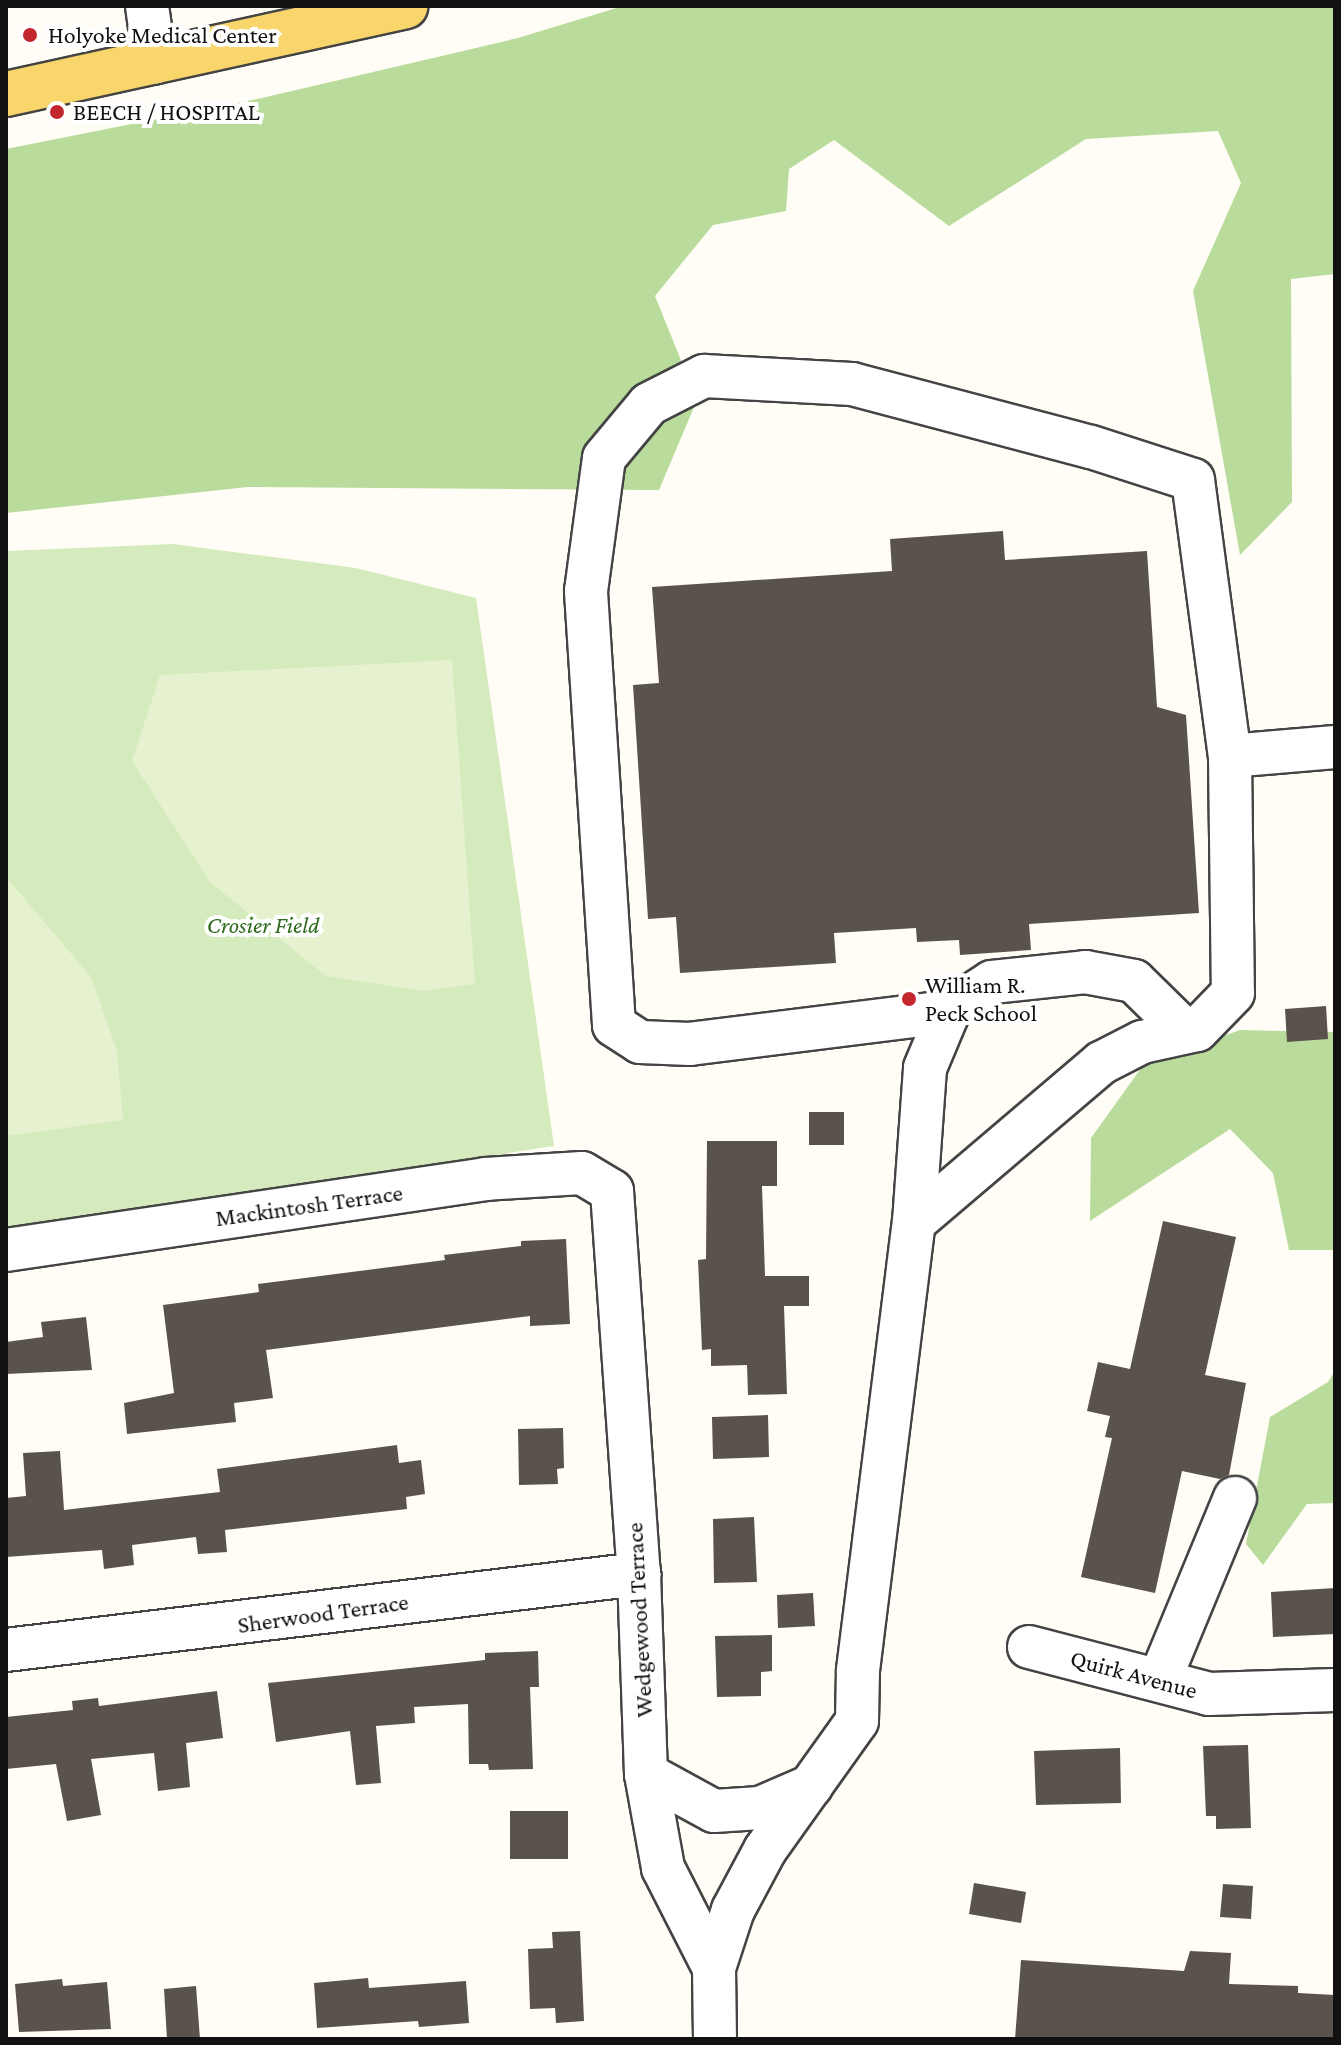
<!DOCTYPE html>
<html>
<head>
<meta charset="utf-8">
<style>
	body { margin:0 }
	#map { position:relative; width:1341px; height:2045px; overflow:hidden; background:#fffdf5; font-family:"Crimson Pro",serif }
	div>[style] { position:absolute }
	.green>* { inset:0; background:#d5ebbd }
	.forest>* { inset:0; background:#b9dc9c }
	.pitch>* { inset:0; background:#e6f2cf }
	.building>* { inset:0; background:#5a524d }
	.roads { filter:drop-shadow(2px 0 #444) drop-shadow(-2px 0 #444) drop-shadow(0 2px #444) drop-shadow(0 -2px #444) }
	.minor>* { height:42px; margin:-21px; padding:0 21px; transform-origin:21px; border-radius:21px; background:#fff }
	.major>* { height:44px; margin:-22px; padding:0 22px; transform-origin:22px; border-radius:22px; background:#f9d66b }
	.dots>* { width:22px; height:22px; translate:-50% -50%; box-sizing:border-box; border:4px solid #fff; border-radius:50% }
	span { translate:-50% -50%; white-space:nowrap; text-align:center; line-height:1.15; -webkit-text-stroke:8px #fff; paint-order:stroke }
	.poi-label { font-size:24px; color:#111 }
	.left { translate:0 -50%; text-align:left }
	.park-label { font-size:24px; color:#2f6b1f; font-style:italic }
	.street-label { font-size:24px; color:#111 }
	.frame { position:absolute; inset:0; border:8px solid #111; pointer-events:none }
</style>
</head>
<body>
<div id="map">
	<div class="green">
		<i style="clip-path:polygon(173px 544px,356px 568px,476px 598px,554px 1146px,6px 1229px,6px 551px)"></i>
	</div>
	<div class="forest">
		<i style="clip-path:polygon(623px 6px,1335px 6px,1335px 274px,1291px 279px,1292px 502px,1240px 555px,1193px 291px,1241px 183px,1218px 131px,1086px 139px,949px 226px,834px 140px,789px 169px,786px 211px,713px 225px,655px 296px,697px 400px,659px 490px,248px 487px,6px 513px,6px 149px,262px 98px,518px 38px)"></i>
		<i style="clip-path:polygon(1240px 1030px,1335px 1032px,1335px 1250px,1289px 1250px,1273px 1173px,1230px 1129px,1090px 1221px,1091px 1138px,1144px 1064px)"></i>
		<i style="clip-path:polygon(1335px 1371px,1335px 1503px,1307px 1504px,1263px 1565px,1246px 1544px,1270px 1417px,1328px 1382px)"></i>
	</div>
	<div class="pitch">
		<i style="clip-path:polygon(452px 660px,475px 984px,423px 991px,326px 976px,210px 882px,132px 761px,160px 675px)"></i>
		<i style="clip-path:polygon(6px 877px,91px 977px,117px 1051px,123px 1120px,6px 1136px)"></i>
	</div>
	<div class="building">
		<i style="clip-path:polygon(1003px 531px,1005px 560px,1147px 551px,1157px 707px,1186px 715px,1199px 913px,1029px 924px,1031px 950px,960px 955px,959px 940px,917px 942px,916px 928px,834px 933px,836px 963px,680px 973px,676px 917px,648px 919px,633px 685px,659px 683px,652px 587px,892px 571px,890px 539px)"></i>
		<i style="clip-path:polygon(1326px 1006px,1328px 1039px,1287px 1042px,1285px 1009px)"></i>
		<i style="clip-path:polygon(809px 1112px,844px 1112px,844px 1145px,809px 1145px)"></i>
		<i style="clip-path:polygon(707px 1141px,777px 1141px,777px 1186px,762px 1186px,765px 1276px,809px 1276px,809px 1306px,784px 1306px,787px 1394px,748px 1395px,747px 1365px,711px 1366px,711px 1349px,702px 1350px,698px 1260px,706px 1259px)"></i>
		<i style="clip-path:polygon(1163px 1221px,1236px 1237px,1205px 1375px,1246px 1383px,1229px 1475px,1220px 1479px,1182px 1471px,1155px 1593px,1081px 1577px,1112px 1438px,1105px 1437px,1110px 1416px,1087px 1411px,1098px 1362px,1130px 1369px)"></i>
		<i style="clip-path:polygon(566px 1239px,570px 1324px,530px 1326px,530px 1316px,266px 1350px,273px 1398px,234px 1403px,236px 1422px,127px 1434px,124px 1403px,174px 1393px,163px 1305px,259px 1292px,258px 1284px,445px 1260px,444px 1255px,521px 1246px,521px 1241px)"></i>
		<i style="clip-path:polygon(86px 1317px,92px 1370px,6px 1374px,6px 1342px,43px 1337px,41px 1322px)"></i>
		<i style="clip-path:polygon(768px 1415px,769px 1457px,713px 1459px,712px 1417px)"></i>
		<i style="clip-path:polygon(563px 1428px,564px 1468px,557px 1469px,558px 1484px,519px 1485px,518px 1429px)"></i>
		<i style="clip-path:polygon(397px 1445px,399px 1463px,421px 1460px,425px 1494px,406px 1497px,407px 1509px,225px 1530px,227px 1552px,198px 1554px,196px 1537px,132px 1545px,134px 1565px,104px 1569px,102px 1550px,6px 1557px,6px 1498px,26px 1496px,23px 1453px,60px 1451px,64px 1510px,220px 1492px,217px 1469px)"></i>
		<i style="clip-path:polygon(754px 1517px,757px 1582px,714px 1583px,713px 1519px)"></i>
		<i style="clip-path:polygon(1335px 1588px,1335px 1634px,1273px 1637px,1271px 1592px)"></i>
		<i style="clip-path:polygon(813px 1593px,815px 1626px,778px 1628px,777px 1595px)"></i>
		<i style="clip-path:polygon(772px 1635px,772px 1671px,761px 1672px,761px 1696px,717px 1697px,715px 1636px)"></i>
		<i style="clip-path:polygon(538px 1651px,539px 1687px,530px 1687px,533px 1769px,489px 1770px,488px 1764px,469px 1764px,468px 1704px,414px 1707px,415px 1723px,376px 1726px,381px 1783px,356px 1785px,350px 1731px,276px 1742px,268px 1683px,485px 1660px,485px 1653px)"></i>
		<i style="clip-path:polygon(217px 1691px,223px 1738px,186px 1743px,190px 1787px,158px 1791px,154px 1753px,91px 1759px,101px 1815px,67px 1821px,56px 1764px,6px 1769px,6px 1717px,73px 1710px,72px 1701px,98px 1698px,99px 1706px)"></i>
		<i style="clip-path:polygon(1248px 1745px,1251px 1828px,1216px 1829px,1216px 1816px,1206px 1816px,1203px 1746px)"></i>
		<i style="clip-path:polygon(1120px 1748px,1121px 1803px,1036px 1805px,1034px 1751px)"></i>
		<i style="clip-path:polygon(510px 1811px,568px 1811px,568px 1859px,510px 1859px)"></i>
		<i style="clip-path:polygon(974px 1883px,1026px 1892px,1021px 1923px,969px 1914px)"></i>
		<i style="clip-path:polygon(1223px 1884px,1253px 1886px,1251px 1919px,1220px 1917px)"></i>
		<i style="clip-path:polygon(580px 1931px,584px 2021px,556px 2023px,555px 2008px,530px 2009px,528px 1949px,553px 1948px,552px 1932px)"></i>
		<i style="clip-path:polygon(1190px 1951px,1231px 1953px,1229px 1984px,1298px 1986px,1298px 1993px,1335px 1995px,1335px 2039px,1015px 2039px,1021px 1960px,1184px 1971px)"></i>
		<i style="clip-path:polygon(368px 1978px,369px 1988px,466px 1981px,469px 2023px,419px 2027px,418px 2021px,317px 2028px,314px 1983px)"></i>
		<i style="clip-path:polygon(62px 1979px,63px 1986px,107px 1982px,111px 2029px,19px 2032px,15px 1984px)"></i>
		<i style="clip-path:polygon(196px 1986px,200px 2039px,167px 2039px,164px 1989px)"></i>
	</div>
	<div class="roads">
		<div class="minor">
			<i style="left:147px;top:6px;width:57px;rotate:81.9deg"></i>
			<i style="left:1230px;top:756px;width:105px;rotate:-4.9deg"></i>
			<i style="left:946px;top:1012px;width:55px;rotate:-33.1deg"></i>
			<i style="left:992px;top:982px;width:94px;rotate:-6.1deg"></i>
			<i style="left:1085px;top:972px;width:50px;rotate:10.4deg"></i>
			<i style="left:1134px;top:981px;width:71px;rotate:44.4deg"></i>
			<i style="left:6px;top:1250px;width:484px;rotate:-8.4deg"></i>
			<i style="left:485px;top:1179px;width:97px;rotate:-3.5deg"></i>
			<i style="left:582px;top:1173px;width:35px;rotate:31deg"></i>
			<i style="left:612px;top:1191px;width:384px;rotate:86deg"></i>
			<i style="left:639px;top:1574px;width:200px;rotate:88deg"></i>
			<i style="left:646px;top:1774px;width:96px;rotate:79.7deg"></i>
			<i style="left:663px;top:1868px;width:112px;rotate:63deg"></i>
			<i style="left:714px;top:1968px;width:71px;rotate:89.2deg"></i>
			<i style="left:1029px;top:1647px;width:186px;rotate:14.6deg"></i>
			<i style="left:1209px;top:1694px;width:126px;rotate:-1.8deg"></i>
			<i style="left:6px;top:1650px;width:638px;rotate:-6.85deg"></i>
			<i style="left:1160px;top:1679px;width:196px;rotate:-67.5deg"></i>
			<i style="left:646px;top:1774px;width:77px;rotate:28.6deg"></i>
			<i style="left:714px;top:1811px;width:46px;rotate:-3.7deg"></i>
			<i style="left:760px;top:1808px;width:56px;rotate:-23.3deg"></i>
			<i style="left:714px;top:1968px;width:61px;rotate:-71.9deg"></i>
			<i style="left:733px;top:1910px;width:68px;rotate:-61.9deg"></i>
			<i style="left:765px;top:1850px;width:158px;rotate:-54.5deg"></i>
			<i style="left:857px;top:1721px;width:51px;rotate:-88.9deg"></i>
			<i style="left:858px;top:1670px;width:451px;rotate:-82.9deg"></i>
			<i style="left:914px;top:1222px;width:154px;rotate:-85.9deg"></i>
			<i style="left:925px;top:1068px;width:54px;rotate:-67.2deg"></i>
			<i style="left:946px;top:1018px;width:6px;rotate:-90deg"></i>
			<i style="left:946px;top:1012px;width:258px;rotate:172.9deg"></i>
			<i style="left:690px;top:1044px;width:50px;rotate:-177.7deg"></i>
			<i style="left:640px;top:1042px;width:31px;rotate:-147deg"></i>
			<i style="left:614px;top:1025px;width:435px;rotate:-93.7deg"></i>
			<i style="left:586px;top:591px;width:134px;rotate:-82.3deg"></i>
			<i style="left:604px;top:458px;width:70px;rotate:-50.2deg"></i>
			<i style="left:649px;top:404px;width:62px;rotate:-27deg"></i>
			<i style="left:704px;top:376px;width:148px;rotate:3.1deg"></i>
			<i style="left:852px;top:384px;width:247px;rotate:14.8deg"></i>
			<i style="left:1091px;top:447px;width:107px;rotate:17.9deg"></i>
			<i style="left:1193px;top:480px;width:278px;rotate:82.4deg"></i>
			<i style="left:1230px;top:756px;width:237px;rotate:89.3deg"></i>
			<i style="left:1233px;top:993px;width:52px;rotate:134.2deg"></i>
			<i style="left:1197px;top:1030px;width:56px;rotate:167.7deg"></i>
			<i style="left:1142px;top:1042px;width:46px;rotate:152.9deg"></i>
			<i style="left:1101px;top:1063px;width:245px;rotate:139.6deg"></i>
		</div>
		<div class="major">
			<i style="left:6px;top:94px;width:409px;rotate:-12.4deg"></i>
		</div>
	</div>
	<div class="dots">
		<i style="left:30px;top:35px;background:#c4262e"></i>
		<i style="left:57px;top:112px;background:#c4262e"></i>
		<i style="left:909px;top:999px;background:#c4262e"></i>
	</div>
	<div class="poi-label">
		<span class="left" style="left:48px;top:35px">Holyoke Medical Center</span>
		<span class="left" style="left:73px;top:112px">BEECH / HOSPITAL</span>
		<span class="left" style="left:925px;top:999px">William R.<br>Peck School</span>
	</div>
	<div class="park-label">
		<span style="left:263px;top:925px">Crosier Field</span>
	</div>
	<div class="street-label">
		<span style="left:309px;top:1205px;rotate:-8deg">Mackintosh Terrace</span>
		<span style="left:323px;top:1613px;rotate:-8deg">Sherwood Terrace</span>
		<span style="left:639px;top:1620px;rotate:-93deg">Wedgewood Terrace</span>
		<span style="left:1134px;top:1674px;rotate:15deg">Quirk Avenue</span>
	</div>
	<div class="frame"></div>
</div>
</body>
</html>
